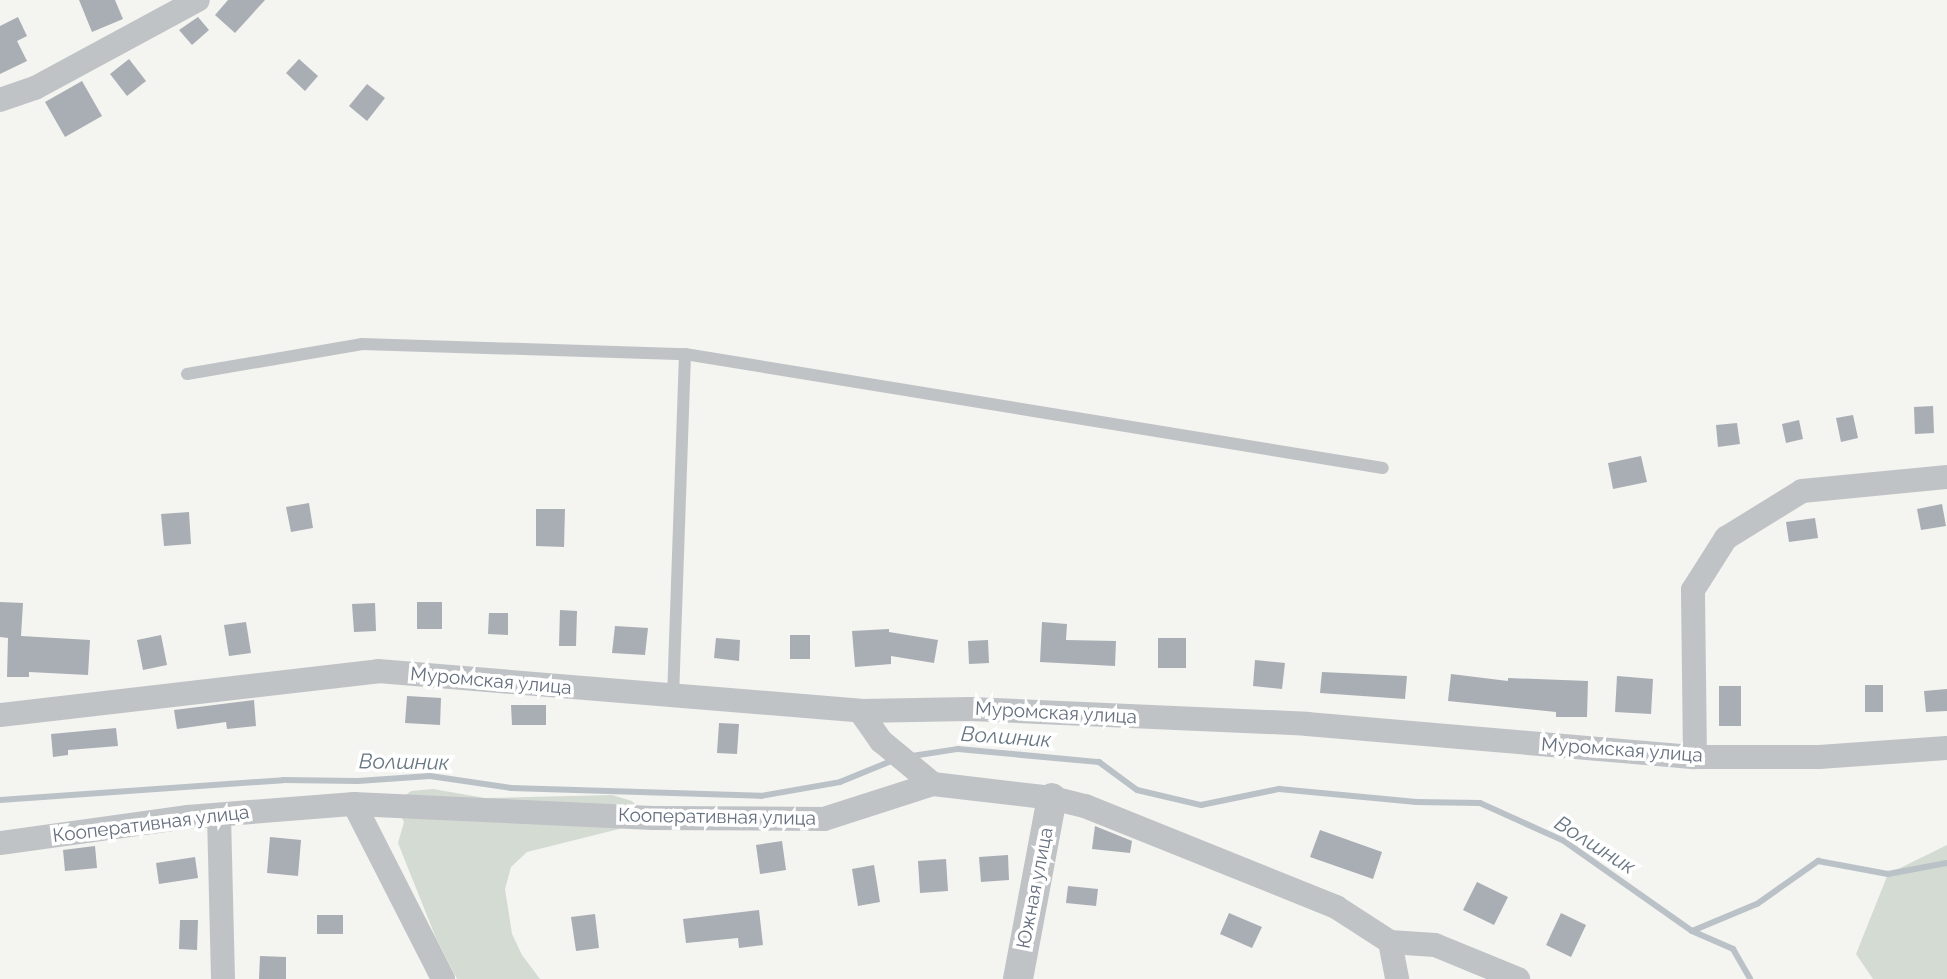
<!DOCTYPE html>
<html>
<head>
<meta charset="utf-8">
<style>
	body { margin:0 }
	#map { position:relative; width:1947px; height:979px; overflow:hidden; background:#f4f4f1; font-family:Raleway,sans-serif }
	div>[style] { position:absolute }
	.green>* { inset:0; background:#d4dbd3 }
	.stream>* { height:6px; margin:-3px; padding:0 3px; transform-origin:3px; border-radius:3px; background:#bac2c7 }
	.building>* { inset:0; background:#a9aeb4 }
	.service>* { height:12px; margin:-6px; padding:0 6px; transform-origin:6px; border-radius:6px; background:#c0c3c6 }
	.minor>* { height:24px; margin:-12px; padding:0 12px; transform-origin:12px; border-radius:12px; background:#c0c3c6 }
	.tertiary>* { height:30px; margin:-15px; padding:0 15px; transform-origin:15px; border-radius:15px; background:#c0c3c6 }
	span { translate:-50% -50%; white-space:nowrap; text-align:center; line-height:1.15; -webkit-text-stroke:7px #fff; paint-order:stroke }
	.street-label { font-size:19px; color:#66707f }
	.water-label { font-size:21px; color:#677783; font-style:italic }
</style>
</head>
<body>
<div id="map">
	<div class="green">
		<i style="clip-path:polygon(433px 789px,485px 798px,612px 795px,632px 801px,639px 809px,627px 827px,527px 852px,511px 867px,505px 889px,512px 934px,522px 955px,540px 979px,457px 979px,436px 938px,398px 843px,404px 822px,394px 804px,411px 791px)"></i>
		<i style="clip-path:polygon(1947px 845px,1947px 979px,1873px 979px,1856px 954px,1888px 874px)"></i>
	</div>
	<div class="stream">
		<i style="left:912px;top:756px;width:47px;rotate:-8.7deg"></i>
		<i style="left:958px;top:749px;width:142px;rotate:5.3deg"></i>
		<i style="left:1099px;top:762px;width:47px;rotate:36.4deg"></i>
		<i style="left:1137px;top:790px;width:66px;rotate:13.2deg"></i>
		<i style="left:1201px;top:805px;width:80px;rotate:-11.6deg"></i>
		<i style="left:1279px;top:789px;width:138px;rotate:5.4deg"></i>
		<i style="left:1416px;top:802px;width:64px;rotate:0.9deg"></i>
		<i style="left:1480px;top:803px;width:92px;rotate:24.3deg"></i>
		<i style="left:1564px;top:841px;width:156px;rotate:35.1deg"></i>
		<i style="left:1692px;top:931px;width:70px;rotate:-22.6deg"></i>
		<i style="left:1757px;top:904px;width:75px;rotate:-35.2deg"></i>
		<i style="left:1818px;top:861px;width:71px;rotate:10.5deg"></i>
		<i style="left:1888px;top:874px;width:60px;rotate:-10.6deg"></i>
		<i style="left:0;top:800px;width:284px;rotate:-4deg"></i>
		<i style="left:283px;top:780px;width:75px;rotate:0.8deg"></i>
		<i style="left:358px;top:781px;width:72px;rotate:-4deg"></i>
		<i style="left:430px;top:776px;width:82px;rotate:8.4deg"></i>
		<i style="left:511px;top:788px;width:250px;rotate:1.8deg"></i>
		<i style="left:761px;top:796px;width:80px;rotate:-10deg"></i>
		<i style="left:840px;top:782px;width:58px;rotate:-22.2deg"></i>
		<i style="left:1692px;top:931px;width:45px;rotate:23.7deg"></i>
		<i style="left:1733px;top:949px;width:34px;rotate:60deg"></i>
	</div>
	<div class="building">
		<i style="clip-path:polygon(79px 0,115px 0,123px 19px,92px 32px)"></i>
		<i style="clip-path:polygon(228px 0,265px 0,235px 33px,215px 15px)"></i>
		<i style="clip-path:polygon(18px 17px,27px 36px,17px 41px,27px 61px,0 74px,0 26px)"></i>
		<i style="clip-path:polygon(198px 17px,209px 30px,192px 45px,179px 30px)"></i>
		<i style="clip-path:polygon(129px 59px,146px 81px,127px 96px,110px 74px)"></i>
		<i style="clip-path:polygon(299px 59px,318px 76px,305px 91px,286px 73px)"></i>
		<i style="clip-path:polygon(82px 81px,102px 116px,65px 137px,45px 102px)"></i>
		<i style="clip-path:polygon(367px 84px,385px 98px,367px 121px,349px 106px)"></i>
		<i style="clip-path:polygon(1933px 406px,1934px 433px,1915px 434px,1914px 407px)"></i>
		<i style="clip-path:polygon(1853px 415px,1858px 438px,1841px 442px,1836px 418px)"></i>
		<i style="clip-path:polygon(1799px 420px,1803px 439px,1786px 443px,1782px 424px)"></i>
		<i style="clip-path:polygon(1737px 423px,1740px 444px,1718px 447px,1716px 425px)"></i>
		<i style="clip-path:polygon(1641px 456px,1647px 482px,1613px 489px,1608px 463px)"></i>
		<i style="clip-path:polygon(309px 503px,313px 528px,291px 532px,286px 507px)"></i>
		<i style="clip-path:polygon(1942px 504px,1946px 526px,1921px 530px,1917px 509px)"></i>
		<i style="clip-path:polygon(536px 509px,565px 509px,564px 547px,536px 546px)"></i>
		<i style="clip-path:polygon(189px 512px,191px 544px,164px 546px,161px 514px)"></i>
		<i style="clip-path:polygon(1815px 518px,1818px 538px,1789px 542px,1786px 522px)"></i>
		<i style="clip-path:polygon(0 602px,23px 603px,21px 636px,90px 640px,88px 675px,29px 672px,29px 677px,7px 677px,8px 638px,0 637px)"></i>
		<i style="clip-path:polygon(417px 602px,442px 602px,442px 629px,417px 629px)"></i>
		<i style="clip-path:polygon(375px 603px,376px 631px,354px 632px,352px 604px)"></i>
		<i style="clip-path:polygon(560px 610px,577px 611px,576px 646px,559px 646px)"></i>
		<i style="clip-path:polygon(489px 613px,508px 613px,508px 635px,488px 634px)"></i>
		<i style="clip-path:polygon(246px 622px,251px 653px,229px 656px,224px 625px)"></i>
		<i style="clip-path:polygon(1042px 622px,1067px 624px,1066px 640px,1116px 641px,1115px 666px,1040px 662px)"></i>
		<i style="clip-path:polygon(615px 626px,648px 628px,645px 655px,612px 653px)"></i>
		<i style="clip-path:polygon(889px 629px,889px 632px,938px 640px,934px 663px,891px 656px,891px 664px,855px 667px,852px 631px)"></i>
		<i style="clip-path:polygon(161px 635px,167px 665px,143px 670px,137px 640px)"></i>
		<i style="clip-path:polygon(790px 635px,810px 635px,810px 659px,790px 659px)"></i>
		<i style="clip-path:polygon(716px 638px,740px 640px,739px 661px,714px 658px)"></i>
		<i style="clip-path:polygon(1158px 638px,1186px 638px,1186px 668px,1158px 668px)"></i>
		<i style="clip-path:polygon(988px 640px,989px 663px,969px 664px,968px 641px)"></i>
		<i style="clip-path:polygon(1255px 660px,1285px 663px,1282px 689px,1253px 686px)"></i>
		<i style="clip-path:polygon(1322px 672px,1407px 676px,1405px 699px,1320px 693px)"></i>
		<i style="clip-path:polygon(1451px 674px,1508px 681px,1508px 678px,1588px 681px,1587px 717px,1556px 717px,1556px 712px,1448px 701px)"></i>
		<i style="clip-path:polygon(1617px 676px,1653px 679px,1651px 714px,1615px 712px)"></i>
		<i style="clip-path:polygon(1865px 685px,1883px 685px,1883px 712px,1865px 712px)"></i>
		<i style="clip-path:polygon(1719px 686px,1741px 686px,1741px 726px,1719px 726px)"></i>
		<i style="clip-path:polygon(1947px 689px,1947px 711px,1926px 712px,1924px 691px)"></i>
		<i style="clip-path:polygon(407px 696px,441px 698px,440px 725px,405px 723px)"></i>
		<i style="clip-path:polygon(254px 700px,256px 726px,227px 729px,226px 722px,177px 729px,174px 710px)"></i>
		<i style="clip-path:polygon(511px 705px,546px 705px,546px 725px,512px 725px)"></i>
		<i style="clip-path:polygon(719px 723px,739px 724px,737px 754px,717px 753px)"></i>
		<i style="clip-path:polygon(116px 728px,118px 746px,68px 750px,68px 755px,53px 757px,51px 734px)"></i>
		<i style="clip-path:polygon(1095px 826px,1132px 841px,1130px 853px,1092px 849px)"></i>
		<i style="clip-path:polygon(1320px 830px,1382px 852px,1373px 879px,1310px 857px)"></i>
		<i style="clip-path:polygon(270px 837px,301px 840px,298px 876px,267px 873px)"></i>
		<i style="clip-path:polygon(782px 841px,786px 870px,760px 874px,756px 845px)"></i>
		<i style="clip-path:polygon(95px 846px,97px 868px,65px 871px,63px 850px)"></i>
		<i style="clip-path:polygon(1008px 855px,1009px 880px,981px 882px,979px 857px)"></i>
		<i style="clip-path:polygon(195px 857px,198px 878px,159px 884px,156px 863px)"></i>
		<i style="clip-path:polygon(946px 859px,948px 891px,920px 893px,918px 861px)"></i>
		<i style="clip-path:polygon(874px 865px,880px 902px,858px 906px,852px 869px)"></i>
		<i style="clip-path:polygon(1477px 882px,1508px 897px,1494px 925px,1463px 910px)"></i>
		<i style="clip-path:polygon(1068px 886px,1098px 889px,1096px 906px,1066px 903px)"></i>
		<i style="clip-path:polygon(759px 910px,763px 945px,739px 948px,738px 938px,686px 943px,683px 919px)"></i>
		<i style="clip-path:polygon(1229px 913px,1262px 927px,1252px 948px,1220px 934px)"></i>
		<i style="clip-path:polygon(1561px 913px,1586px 925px,1571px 957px,1546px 945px)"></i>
		<i style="clip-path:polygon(595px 914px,599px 948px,576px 951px,571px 917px)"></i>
		<i style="clip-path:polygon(317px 915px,343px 915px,343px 934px,317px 934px)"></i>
		<i style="clip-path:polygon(180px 920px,198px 920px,197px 950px,179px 949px)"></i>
		<i style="clip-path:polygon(260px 956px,286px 957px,286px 979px,259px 979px)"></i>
	</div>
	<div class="service">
		<i style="left:685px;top:354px;width:707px;rotate:9.28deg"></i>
		<i style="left:187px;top:374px;width:178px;rotate:-9.7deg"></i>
		<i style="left:362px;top:344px;width:323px;rotate:1.8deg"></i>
		<i style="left:685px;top:354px;width:341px;rotate:92deg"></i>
	</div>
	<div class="minor">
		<i style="left:0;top:100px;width:37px;rotate:-19deg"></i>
		<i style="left:35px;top:88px;width:185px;rotate:-28.4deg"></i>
		<i style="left:860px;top:711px;width:37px;rotate:55deg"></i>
		<i style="left:881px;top:741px;width:67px;rotate:39.6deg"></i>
		<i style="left:0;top:715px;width:381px;rotate:-6.6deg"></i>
		<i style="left:378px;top:671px;width:484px;rotate:4.7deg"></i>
		<i style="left:860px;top:711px;width:110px;rotate:-1deg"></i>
		<i style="left:970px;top:709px;width:337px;rotate:2.5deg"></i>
		<i style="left:1307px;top:724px;width:389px;rotate:4.9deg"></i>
		<i style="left:1695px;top:757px;width:124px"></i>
		<i style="left:1819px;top:757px;width:128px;rotate:-4deg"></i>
		<i style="left:1695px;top:757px;width:167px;rotate:-90.7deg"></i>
		<i style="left:1693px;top:590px;width:62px;rotate:-57.6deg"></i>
		<i style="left:1726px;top:538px;width:89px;rotate:-31.7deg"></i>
		<i style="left:1802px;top:491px;width:146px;rotate:-5.5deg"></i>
		<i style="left:354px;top:804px;width:196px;rotate:63deg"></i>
		<i style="left:219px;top:815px;width:164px;rotate:88.6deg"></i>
		<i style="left:0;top:843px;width:190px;rotate:-7.9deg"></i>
		<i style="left:188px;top:817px;width:167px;rotate:-4.5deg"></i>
		<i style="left:354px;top:804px;width:299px;rotate:2.7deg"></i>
		<i style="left:653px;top:818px;width:171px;rotate:0.3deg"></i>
		<i style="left:824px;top:819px;width:114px;rotate:-17.8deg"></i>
		<i style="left:933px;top:784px;width:120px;rotate:6.7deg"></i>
		<i style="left:1052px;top:798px;width:34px;rotate:14deg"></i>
		<i style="left:1085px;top:806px;width:271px;rotate:21.9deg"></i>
		<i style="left:1336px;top:907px;width:64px;rotate:32.9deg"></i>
		<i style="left:1390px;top:942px;width:45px;rotate:3.8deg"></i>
		<i style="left:1435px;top:945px;width:90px;rotate:22.3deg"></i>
		<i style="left:1390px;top:942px;width:38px;rotate:79deg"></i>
	</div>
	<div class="tertiary">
		<i style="left:1018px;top:979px;width:184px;rotate:-79.4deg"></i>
	</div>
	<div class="street-label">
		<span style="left:491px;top:681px;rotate:5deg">Муромская улица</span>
		<span style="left:1056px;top:713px;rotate:3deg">Муромская улица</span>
		<span style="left:1622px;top:750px;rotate:4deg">Муромская улица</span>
		<span style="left:717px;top:817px;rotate:1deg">Кооперативная улица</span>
		<span style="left:151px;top:824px;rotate:-7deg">Кооперативная улица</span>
		<span style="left:1035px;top:888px;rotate:-79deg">Южная улица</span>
	</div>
	<div class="water-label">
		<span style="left:1006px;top:737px;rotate:4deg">Волшник</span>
		<span style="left:404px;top:762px;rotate:1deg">Волшник</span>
		<span style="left:1595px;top:845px;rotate:32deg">Волшник</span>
	</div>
</div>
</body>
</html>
